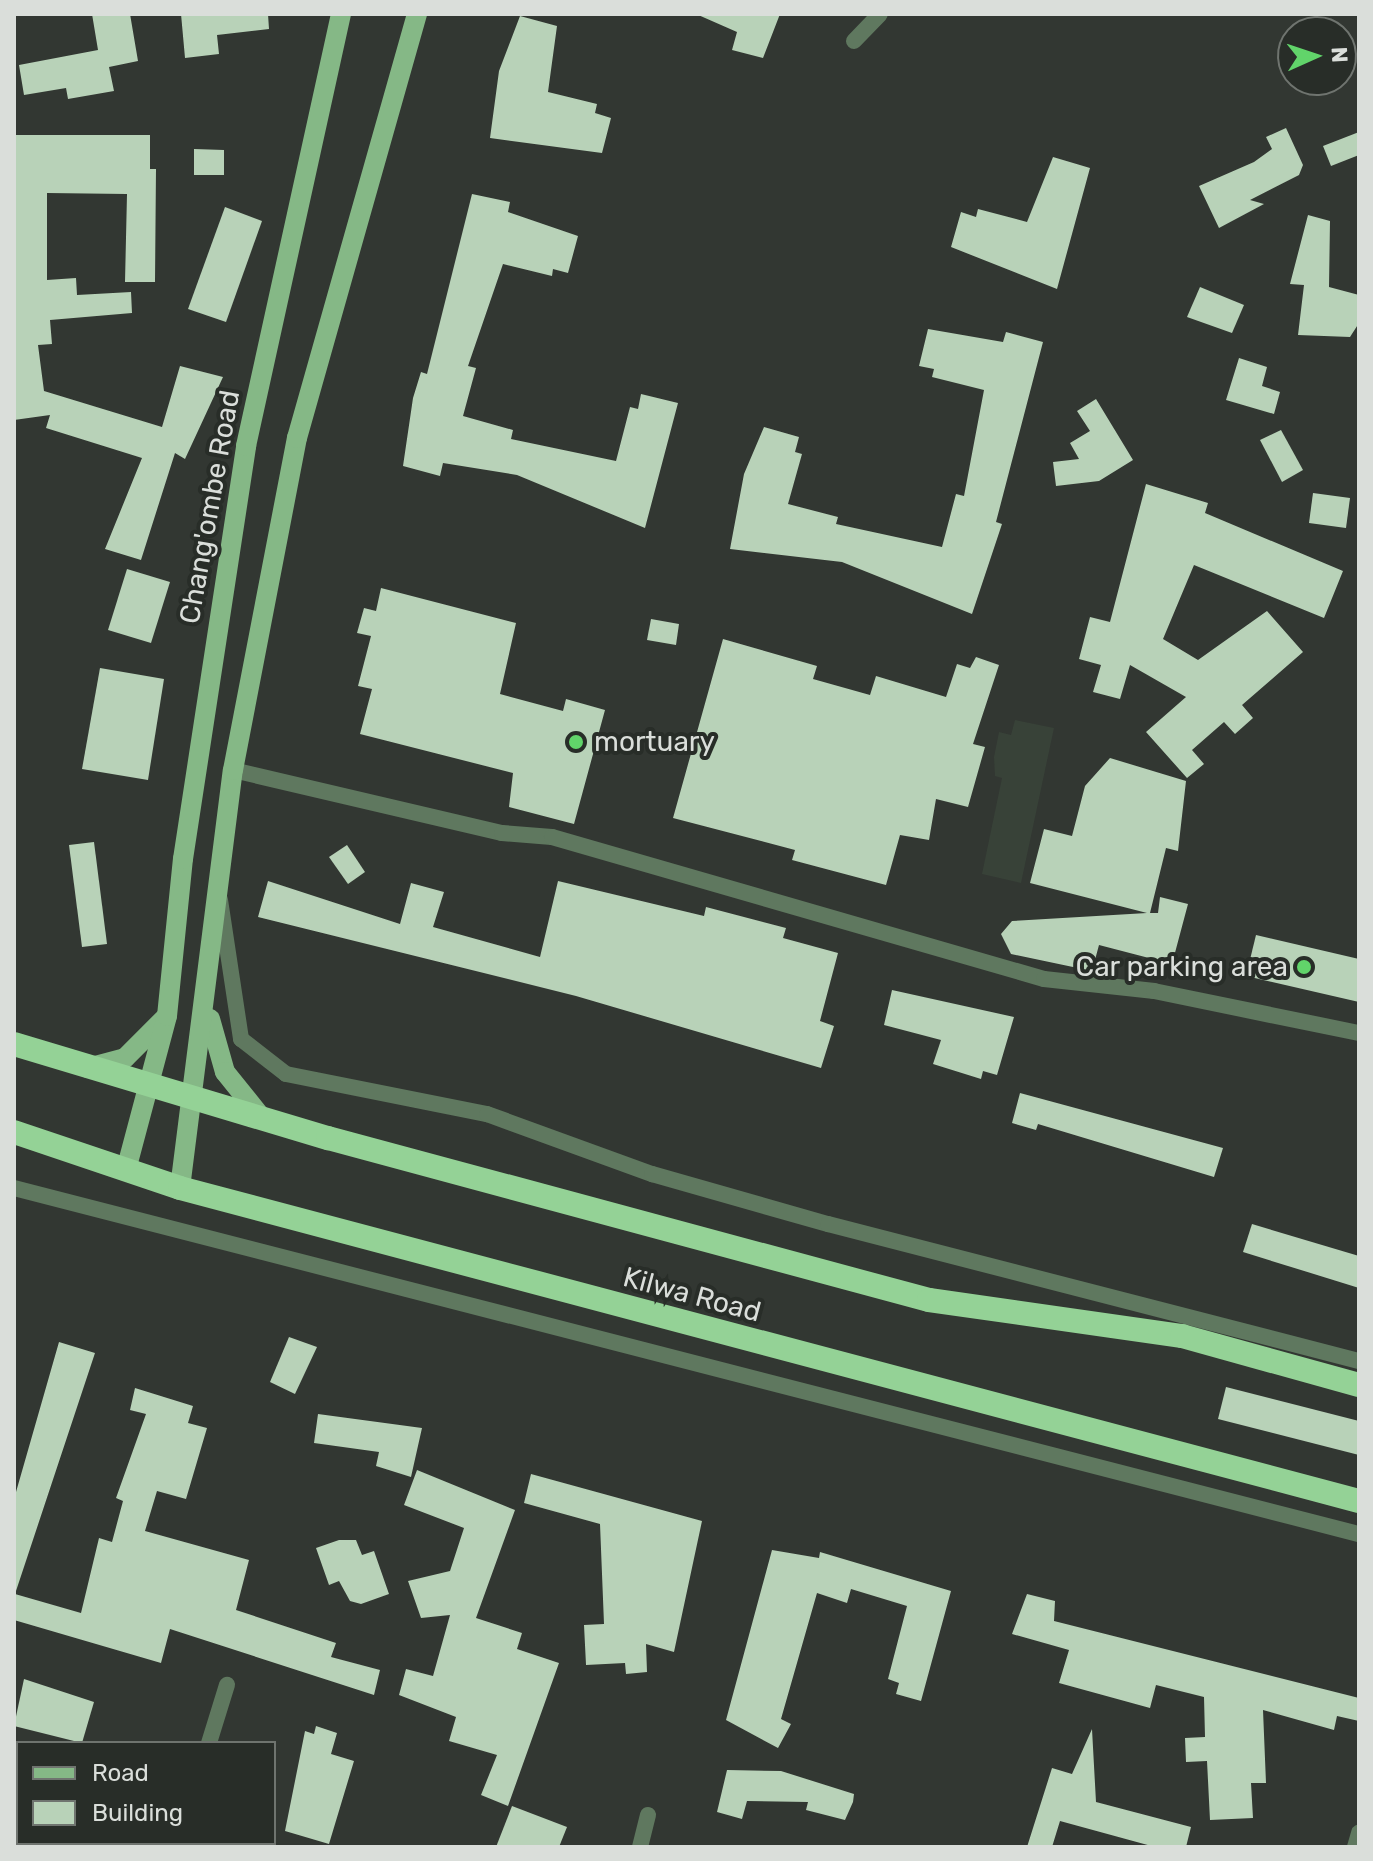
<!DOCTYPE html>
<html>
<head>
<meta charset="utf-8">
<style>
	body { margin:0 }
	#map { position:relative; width:1373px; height:1861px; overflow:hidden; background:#323732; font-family:Rubik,sans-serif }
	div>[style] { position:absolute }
	.built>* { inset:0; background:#384238 }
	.building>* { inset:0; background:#b8d2b8 }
	.street>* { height:16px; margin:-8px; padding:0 8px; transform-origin:8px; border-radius:8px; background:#5f785f }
	.primary>* { height:20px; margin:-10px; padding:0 10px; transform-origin:10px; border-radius:10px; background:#85b886 }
	.highway>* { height:24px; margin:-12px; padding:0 12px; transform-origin:12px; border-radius:12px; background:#94d296 }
	.dots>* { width:22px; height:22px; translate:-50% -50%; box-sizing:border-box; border:4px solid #282d28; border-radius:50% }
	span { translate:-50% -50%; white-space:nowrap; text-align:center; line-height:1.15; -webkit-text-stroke:8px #282d28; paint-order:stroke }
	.street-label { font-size:28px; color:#dadeda }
	.poi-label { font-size:28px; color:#dadeda }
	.left { translate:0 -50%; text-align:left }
	.right { translate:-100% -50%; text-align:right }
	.frame { position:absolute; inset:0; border:16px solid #dadeda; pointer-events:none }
	.legend { position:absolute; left:16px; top:1741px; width:260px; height:104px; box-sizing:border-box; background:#282d28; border:2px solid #6f746f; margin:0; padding:10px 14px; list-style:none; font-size:24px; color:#dadeda }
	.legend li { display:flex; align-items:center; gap:16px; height:40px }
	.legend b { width:40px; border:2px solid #6f746f }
	.north { position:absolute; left:1277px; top:16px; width:80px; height:80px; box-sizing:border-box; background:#282d28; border:2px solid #6f746f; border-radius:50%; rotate:87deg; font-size:22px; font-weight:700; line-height:32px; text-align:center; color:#dadeda }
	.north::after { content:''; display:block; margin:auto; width:28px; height:36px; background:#61d46a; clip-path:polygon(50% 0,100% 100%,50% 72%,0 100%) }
</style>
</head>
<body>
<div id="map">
	<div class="built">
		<i style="clip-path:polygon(1015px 720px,1054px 728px,1021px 883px,982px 874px,1002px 778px,995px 776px,994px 757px,999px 732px,1011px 735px)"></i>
	</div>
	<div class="building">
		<i style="clip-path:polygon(92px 14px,130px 14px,138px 61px,109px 67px,114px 91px,68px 99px,66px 88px,24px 95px,19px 65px,98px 50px)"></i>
		<i style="clip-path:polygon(181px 14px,268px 14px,269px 29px,217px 35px,219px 54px,185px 58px)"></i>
		<i style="clip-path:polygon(696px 14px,780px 14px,763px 58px,732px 50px,737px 32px)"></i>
		<i style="clip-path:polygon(520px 16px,557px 26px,548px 92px,597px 104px,595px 113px,611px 118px,602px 153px,490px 138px,499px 71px)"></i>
		<i style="clip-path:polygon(1286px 128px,1303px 165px,1299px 175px,1250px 200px,1264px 204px,1219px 228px,1199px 186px,1254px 162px,1272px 149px,1266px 137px)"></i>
		<i style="clip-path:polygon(1359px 132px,1359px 155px,1331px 166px,1323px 146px)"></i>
		<i style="clip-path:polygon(14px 135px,150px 135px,150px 169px,156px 169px,155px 282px,125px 282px,127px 194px,47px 193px,47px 280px,76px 278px,77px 295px,131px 292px,132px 313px,50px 320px,52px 344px,38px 345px,44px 391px,162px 427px,180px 366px,223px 377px,185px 459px,175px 453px,141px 560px,105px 549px,142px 458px,46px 428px,50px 415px,14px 420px)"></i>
		<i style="clip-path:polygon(194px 149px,224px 150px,224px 175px,194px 175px)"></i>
		<i style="clip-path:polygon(1053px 157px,1090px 168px,1057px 289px,951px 247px,961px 212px,976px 217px,978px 209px,1027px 222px)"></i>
		<i style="clip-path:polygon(472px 194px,510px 202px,508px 212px,578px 236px,568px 273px,553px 269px,552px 276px,503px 264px,468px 366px,476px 368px,463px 416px,513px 430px,511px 439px,616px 461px,630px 407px,638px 409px,641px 394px,678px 403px,645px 528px,517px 475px,443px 463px,440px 476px,403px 466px,413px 398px,421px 372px,427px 374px)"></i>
		<i style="clip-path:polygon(225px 207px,262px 221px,226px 322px,188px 309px)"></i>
		<i style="clip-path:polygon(1308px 215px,1330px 221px,1329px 287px,1359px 295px,1359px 323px,1350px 337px,1298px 335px,1304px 285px,1290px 284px)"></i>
		<i style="clip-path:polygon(1200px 287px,1244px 305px,1232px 333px,1187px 317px)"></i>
		<i style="clip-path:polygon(928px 329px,1003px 342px,1006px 332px,1043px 342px,996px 522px,1002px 524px,972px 614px,842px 562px,730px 549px,744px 474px,764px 427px,799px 437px,795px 452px,802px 454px,788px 504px,838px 517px,836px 524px,942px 547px,956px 494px,964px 496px,984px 390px,932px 377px,934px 369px,919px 366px)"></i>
		<i style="clip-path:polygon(1239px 358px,1267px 367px,1262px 386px,1280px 392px,1274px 414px,1226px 400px)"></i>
		<i style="clip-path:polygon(1096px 399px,1133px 460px,1099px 481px,1056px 486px,1053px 462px,1079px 459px,1070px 443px,1090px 431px,1077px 411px)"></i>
		<i style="clip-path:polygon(1281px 430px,1303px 470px,1282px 482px,1260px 440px)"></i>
		<i style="clip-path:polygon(1146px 484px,1208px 503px,1205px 513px,1343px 571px,1324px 618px,1194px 565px,1163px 639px,1198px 660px,1267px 611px,1303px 652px,1242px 705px,1253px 718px,1235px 734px,1224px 722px,1192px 750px,1204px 764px,1187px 778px,1146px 732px,1186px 697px,1130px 665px,1120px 699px,1093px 692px,1101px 665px,1079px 659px,1090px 617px,1110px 622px)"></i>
		<i style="clip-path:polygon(1313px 493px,1350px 498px,1346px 528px,1309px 523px)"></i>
		<i style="clip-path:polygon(127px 569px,170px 582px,151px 643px,108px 630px)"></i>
		<i style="clip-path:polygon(381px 588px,516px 623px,500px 694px,563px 711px,566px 699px,605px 710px,574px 824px,509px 807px,513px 773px,360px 734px,372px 689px,358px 686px,371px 636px,357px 633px,364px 608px,376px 611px)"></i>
		<i style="clip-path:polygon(651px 619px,679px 624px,676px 645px,647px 640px)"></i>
		<i style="clip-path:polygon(723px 639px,817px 666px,813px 679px,870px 695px,876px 676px,946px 697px,957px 664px,970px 668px,976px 657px,999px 665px,973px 744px,985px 747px,968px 807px,936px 799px,929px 840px,900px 835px,886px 885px,792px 860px,795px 850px,673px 818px)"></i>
		<i style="clip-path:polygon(100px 668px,164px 679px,148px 780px,82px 769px)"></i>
		<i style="clip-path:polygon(1110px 758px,1186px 781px,1178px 851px,1166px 848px,1150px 913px,1158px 913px,1160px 897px,1188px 904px,1172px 964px,1099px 945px,1092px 971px,1011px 954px,1001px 934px,1012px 921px,1147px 913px,1030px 883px,1044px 829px,1072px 836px,1085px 786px)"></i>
		<i style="clip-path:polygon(94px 842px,107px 944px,82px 947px,69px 845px)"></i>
		<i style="clip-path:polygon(347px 845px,365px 872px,348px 884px,329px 857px)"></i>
		<i style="clip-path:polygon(268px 881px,400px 924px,411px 883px,444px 892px,433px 927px,540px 957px,558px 881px,704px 916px,706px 907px,786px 928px,783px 938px,838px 953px,820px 1021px,834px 1026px,821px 1068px,576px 996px,258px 917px)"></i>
		<i style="clip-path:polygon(1256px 935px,1359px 959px,1359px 1002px,1246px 976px)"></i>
		<i style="clip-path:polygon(892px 990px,1014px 1017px,997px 1075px,983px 1071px,981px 1079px,933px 1064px,941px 1040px,884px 1025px)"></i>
		<i style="clip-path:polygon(1020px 1093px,1223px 1148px,1214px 1177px,1038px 1124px,1036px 1130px,1012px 1123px)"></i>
		<i style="clip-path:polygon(1252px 1224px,1359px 1256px,1359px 1288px,1243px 1252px)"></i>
		<i style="clip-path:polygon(289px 1337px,317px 1347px,295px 1394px,270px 1382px)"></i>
		<i style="clip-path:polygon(59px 1342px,95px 1353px,15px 1594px,81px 1613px,99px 1538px,112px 1542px,123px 1501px,116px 1498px,146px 1414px,130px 1410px,135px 1388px,193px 1406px,188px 1423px,207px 1428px,186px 1499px,157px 1491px,145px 1531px,249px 1560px,236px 1610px,336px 1643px,331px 1657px,380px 1670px,374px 1695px,170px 1629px,161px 1663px,14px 1620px,14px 1499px)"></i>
		<i style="clip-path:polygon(1226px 1387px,1359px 1421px,1359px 1455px,1218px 1419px)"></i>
		<i style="clip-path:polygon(318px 1414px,422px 1428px,411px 1477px,376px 1466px,379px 1452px,314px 1443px)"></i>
		<i style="clip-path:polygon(417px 1470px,515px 1510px,476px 1618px,522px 1633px,517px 1649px,559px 1663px,508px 1806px,481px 1795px,497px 1755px,449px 1741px,456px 1717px,399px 1695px,406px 1669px,433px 1676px,450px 1615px,421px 1618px,408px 1581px,450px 1571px,464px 1528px,404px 1505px)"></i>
		<i style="clip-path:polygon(531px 1474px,702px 1521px,674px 1652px,646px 1644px,647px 1672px,626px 1674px,625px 1663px,586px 1665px,584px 1625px,604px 1624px,600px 1524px,524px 1503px)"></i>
		<i style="clip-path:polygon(339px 1540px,356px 1540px,362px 1555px,374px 1551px,389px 1594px,361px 1604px,350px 1601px,339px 1581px,329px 1585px,316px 1548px)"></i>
		<i style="clip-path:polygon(772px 1550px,819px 1558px,820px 1552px,951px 1591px,921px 1701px,896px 1694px,899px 1683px,888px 1679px,907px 1606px,851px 1589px,847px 1603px,817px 1593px,781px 1719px,791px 1724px,778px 1748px,726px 1720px)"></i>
		<i style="clip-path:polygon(1027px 1594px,1055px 1601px,1054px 1621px,1359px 1698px,1359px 1721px,1337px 1716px,1334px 1730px,1263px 1710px,1266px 1783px,1251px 1783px,1253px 1818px,1210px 1820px,1207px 1761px,1186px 1762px,1185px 1738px,1205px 1737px,1204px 1697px,1156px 1685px,1150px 1708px,1059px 1683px,1069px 1650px,1012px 1634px)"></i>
		<i style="clip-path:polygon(24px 1679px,94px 1702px,82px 1743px,14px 1726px)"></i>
		<i style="clip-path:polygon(316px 1726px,337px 1733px,331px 1754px,354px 1761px,329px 1844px,285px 1831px,305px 1731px,314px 1734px)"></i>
		<i style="clip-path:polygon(1092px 1729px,1096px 1802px,1191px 1827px,1186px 1847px,1155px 1847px,1060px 1821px,1052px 1847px,1027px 1847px,1052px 1768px,1072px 1774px)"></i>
		<i style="clip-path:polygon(727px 1770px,781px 1771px,854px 1794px,853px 1802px,845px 1820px,806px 1810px,808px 1802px,747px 1801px,742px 1819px,717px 1812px)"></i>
		<i style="clip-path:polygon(512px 1806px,567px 1827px,559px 1847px,496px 1847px)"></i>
	</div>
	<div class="street">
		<i style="left:854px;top:41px;width:37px;rotate:-46deg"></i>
		<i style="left:233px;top:770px;width:276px;rotate:13.2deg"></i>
		<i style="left:502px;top:833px;width:50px;rotate:4.6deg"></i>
		<i style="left:552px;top:837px;width:512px;rotate:16.1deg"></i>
		<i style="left:1044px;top:979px;width:111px;rotate:6.2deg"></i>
		<i style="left:1154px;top:991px;width:209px;rotate:11.6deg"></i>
		<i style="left:220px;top:900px;width:141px;rotate:81.4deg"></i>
		<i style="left:241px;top:1039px;width:57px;rotate:37.9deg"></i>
		<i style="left:286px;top:1074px;width:205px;rotate:11.3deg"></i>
		<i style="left:487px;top:1114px;width:176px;rotate:20deg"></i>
		<i style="left:652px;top:1174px;width:183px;rotate:15.9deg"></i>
		<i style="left:828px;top:1224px;width:548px;rotate:14.47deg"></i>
		<i style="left:14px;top:1188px;width:1389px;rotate:14.43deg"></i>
		<i style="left:209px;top:1743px;width:61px;rotate:-72.8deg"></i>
		<i style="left:178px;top:1847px;width:4px;rotate:-76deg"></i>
		<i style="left:640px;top:1847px;width:33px;rotate:-76deg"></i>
		<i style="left:1355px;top:1847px;width:15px;rotate:-74deg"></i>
	</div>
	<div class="primary">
		<i style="left:210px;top:1019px;width:55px;rotate:74.2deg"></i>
		<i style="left:225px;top:1072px;width:59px;rotate:51.2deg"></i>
		<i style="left:88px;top:1068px;width:38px;rotate:-15deg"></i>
		<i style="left:125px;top:1058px;width:58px;rotate:-45deg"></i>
		<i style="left:126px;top:1170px;width:159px;rotate:-75.1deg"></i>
		<i style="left:167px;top:1016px;width:158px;rotate:-84.2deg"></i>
		<i style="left:183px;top:859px;width:418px;rotate:-81.3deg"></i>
		<i style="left:246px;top:446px;width:442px;rotate:-77.6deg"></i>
		<i style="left:180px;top:1188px;width:421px;rotate:-82.8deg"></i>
		<i style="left:233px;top:770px;width:338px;rotate:-79.1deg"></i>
		<i style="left:297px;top:438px;width:441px;rotate:-74.2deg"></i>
	</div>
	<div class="highway">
		<i style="left:14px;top:1044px;width:328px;rotate:16.7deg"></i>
		<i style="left:328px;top:1138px;width:622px;rotate:15.09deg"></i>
		<i style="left:929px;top:1300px;width:256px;rotate:8.1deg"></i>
		<i style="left:1182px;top:1336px;width:184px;rotate:15.5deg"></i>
		<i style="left:14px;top:1132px;width:175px;rotate:18.6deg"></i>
		<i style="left:180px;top:1188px;width:1220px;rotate:14.87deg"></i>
	</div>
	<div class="dots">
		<i style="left:576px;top:742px;background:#61d46a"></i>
		<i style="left:1304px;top:967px;background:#61d46a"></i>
	</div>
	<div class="street-label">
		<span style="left:210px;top:507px;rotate:-80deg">Chang'ombe Road</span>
		<span style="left:692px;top:1295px;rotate:15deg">Kilwa Road</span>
	</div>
	<div class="poi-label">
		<span class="left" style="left:594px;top:742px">mortuary</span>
		<span class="right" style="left:1288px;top:967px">Car parking area</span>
	</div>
	<div class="frame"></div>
	<ul class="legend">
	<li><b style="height:10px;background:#85b886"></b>Road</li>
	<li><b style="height:22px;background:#b8d2b8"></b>Building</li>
	</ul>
	<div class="north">N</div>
</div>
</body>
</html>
